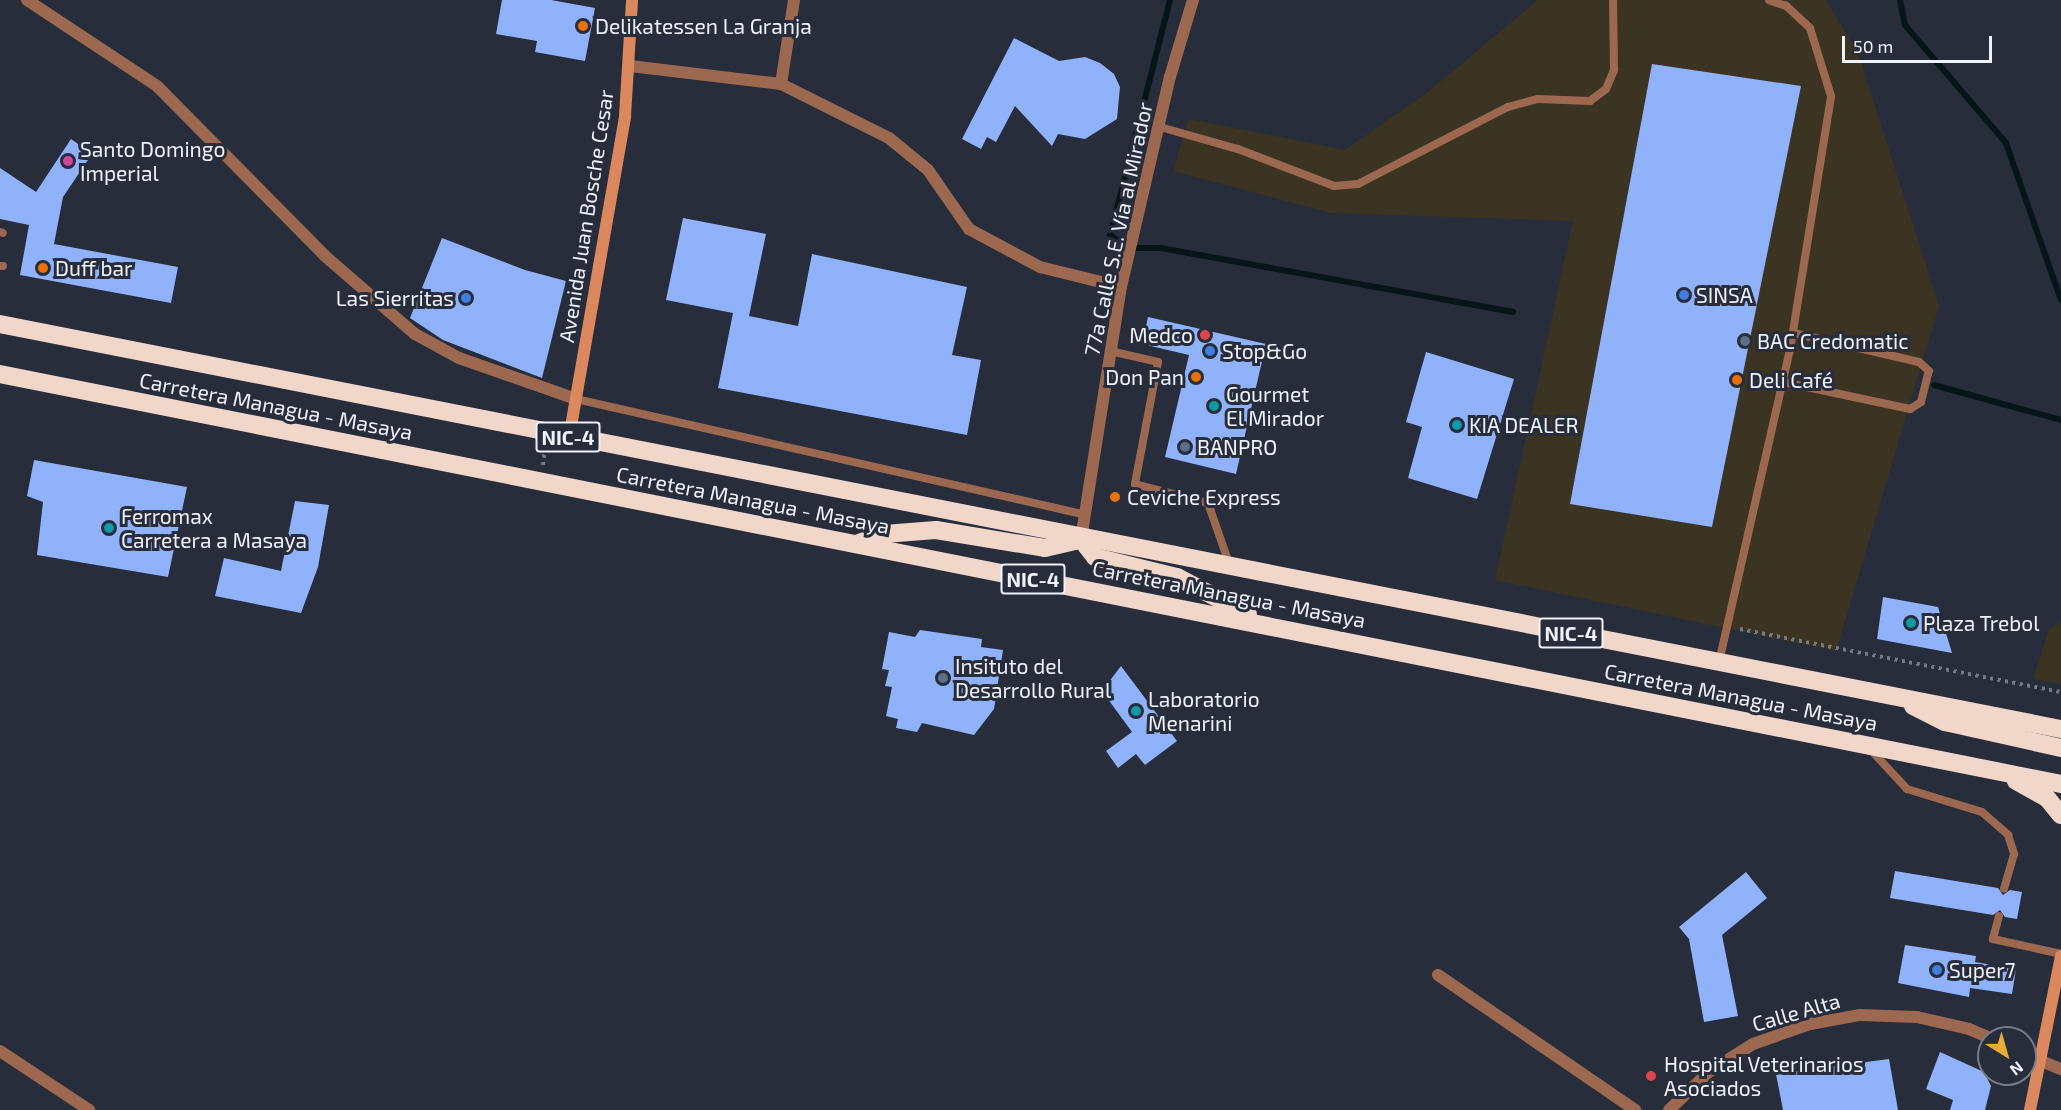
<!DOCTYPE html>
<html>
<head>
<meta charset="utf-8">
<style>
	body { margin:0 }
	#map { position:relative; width:2061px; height:1110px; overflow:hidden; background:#272d3b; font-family:"Exo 2",sans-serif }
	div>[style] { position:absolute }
	.commercial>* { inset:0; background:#3c3423 }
	.stream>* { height:6px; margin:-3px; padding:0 3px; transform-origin:3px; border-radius:3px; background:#061518 }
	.building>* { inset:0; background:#90b2fa }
	.path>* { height:4px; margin-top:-2px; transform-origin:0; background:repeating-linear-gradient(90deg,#747a86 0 3px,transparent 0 7.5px) }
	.lane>* { height:8px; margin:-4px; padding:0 4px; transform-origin:4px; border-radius:4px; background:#9c684f }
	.street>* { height:12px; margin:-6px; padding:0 6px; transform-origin:6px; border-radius:6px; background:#9c684f }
	.secondary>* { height:12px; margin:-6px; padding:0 6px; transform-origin:6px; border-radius:6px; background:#db885f }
	.highway>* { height:18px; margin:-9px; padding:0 9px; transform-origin:9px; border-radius:9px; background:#f1d6ca }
	.dots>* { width:16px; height:16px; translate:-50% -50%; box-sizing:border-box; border:3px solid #272d3b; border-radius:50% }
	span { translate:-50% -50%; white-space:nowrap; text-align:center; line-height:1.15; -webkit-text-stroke:6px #272d3b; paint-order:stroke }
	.shield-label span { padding:2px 4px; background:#272d3b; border:2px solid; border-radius:4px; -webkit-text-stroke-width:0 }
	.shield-label { font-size:20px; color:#edf2fb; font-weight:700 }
	.poi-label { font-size:21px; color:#edf2fb }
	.left { translate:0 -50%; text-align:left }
	.right { translate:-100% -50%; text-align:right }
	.street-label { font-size:21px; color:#edf2fb }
	.north { position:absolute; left:1977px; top:1026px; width:60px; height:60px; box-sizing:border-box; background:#272d3b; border:2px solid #767c88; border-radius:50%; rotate:143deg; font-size:16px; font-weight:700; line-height:24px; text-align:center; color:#edf2fb }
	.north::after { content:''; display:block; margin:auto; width:21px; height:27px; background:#e7ac37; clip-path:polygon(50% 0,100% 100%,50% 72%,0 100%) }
	.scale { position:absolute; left:1842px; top:36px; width:150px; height:27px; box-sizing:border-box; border:3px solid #edf2fb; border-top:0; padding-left:8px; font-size:18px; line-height:21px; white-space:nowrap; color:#edf2fb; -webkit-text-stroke:4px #272d3b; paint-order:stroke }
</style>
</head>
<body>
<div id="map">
	<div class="commercial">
		<i style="clip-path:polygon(1538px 0,1826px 0,1858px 53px,1939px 306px,1836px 651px,1495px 580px,1573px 221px,1331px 213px,1173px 171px,1189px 119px,1345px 150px,1428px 92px)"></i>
		<i style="clip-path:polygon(2061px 623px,2061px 684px,2033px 679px,2049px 629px)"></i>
	</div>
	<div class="stream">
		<i style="left:1170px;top:0;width:243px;rotate:104.3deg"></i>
		<i style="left:1110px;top:235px;width:23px;rotate:34deg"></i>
		<i style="left:1129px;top:248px;width:32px"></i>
		<i style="left:1161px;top:248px;width:358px;rotate:10.3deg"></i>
		<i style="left:1900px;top:0;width:25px;rotate:79deg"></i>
		<i style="left:1905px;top:25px;width:155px;rotate:49.4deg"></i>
		<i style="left:2006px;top:143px;width:166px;rotate:70.7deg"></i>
		<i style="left:1934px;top:385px;width:132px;rotate:15.4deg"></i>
	</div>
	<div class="building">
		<i style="clip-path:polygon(502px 0,551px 0,595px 8px,585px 61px,535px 52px,537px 41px,496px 34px)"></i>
		<i style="clip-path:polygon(1014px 38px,1059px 61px,1085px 57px,1100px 63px,1114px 74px,1120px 87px,1117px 119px,1085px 139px,1058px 134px,1052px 146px,1015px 106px,996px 142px,987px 137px,981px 149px,962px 139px)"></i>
		<i style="clip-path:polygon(1652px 64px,1801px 86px,1712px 527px,1570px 504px)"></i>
		<i style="clip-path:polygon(71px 139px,92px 154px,63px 197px,54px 244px,178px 267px,171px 303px,20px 275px,29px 225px,0 219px,0 168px,36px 192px)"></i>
		<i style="clip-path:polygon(683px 218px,766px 234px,749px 316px,798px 326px,812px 254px,967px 287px,952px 355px,981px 360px,967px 435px,718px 388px,733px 313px,666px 300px)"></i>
		<i style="clip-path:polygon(442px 238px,525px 270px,566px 281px,542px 378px,443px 340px,410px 318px)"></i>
		<i style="clip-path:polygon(1148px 317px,1266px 344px,1236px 474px,1165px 457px,1189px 355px,1142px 344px)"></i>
		<i style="clip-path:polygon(1426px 352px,1514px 379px,1477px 499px,1408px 478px,1422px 427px,1406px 422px)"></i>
		<i style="clip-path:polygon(34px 460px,187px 487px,168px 577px,37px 555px,43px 502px,27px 496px)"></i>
		<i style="clip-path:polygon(295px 501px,329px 505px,318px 567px,301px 613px,215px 596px,224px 558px,281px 571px)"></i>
		<i style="clip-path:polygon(1883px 597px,1938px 607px,1952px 653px,1877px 639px)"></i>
		<i style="clip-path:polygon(920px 630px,982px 639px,981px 647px,1003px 650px,994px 709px,974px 735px,922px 723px,917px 732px,896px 728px,898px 719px,886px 716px,892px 687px,885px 686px,889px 670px,882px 669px,889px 632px,915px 637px)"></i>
		<i style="clip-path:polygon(1121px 666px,1177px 741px,1145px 765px,1136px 754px,1118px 768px,1106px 751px,1132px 732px,1102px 691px)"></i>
		<i style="clip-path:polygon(1895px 871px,1998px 888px,2003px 895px,2010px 890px,2022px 892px,2017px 919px,2005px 917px,2000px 910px,1993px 915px,1890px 898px)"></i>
		<i style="clip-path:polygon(1746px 872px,1767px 898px,1722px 935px,1738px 1016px,1704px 1022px,1689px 939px,1679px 927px)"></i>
		<i style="clip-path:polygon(1905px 945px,1976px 956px,1975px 962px,2016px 969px,2012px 994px,1970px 988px,1969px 997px,1898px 983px)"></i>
		<i style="clip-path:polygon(1940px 1052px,1984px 1072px,1991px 1086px,1985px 1110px,1950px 1110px,1953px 1100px,1926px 1089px)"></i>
		<i style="clip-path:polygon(1889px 1059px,1898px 1110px,1783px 1110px,1776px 1074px)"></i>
	</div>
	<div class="path">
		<i style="left:543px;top:465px;width:16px;rotate:-83deg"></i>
		<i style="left:1740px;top:629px;width:327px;rotate:11.1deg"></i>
	</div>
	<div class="lane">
		<i style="left:1160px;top:127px;width:81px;rotate:15.8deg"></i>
		<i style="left:1238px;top:149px;width:103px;rotate:21.1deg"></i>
		<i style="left:1334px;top:186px;width:24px;rotate:-5deg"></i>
		<i style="left:1358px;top:184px;width:169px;rotate:-27.2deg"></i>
		<i style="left:1508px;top:107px;width:31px;rotate:-15deg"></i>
		<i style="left:1538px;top:99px;width:52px;rotate:2.2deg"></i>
		<i style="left:1590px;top:101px;width:20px;rotate:-37deg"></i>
		<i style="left:1606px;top:89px;width:21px;rotate:-67deg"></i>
		<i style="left:1614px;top:70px;width:70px;rotate:-90.8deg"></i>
		<i style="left:0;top:232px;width:3px;rotate:18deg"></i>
		<i style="left:0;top:266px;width:3px"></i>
		<i style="left:1110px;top:351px;width:49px;rotate:12.9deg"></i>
		<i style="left:1158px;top:362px;width:124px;rotate:100.7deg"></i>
		<i style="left:1135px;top:484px;width:75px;rotate:14.6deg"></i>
		<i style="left:1208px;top:503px;width:67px;rotate:70.8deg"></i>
		<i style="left:1783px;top:382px;width:130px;rotate:12deg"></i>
		<i style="left:1910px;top:409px;width:13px;rotate:-32deg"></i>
		<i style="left:1921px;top:402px;width:32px;rotate:-76deg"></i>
		<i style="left:1929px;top:371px;width:13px;rotate:-138deg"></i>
		<i style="left:1919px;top:362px;width:129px;rotate:-167deg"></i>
		<i style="left:576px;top:399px;width:519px;rotate:12.8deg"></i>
		<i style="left:1719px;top:662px;width:320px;rotate:-77.2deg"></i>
		<i style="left:1790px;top:350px;width:257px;rotate:-80.8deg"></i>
		<i style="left:1831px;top:96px;width:71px;rotate:-107.2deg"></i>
		<i style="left:1810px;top:28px;width:33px;rotate:-137deg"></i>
		<i style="left:1786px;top:6px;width:18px;rotate:-161deg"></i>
		<i style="left:1869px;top:748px;width:56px;rotate:47.2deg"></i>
		<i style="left:1907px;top:789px;width:78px;rotate:17deg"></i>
		<i style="left:1982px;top:812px;width:35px;rotate:41deg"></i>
		<i style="left:2008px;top:835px;width:20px;rotate:72deg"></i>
		<i style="left:2014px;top:854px;width:36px;rotate:106deg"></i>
		<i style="left:1999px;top:916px;width:24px;rotate:105deg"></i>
		<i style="left:1993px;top:939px;width:70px;rotate:12.4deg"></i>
	</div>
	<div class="street">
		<i style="left:27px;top:0;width:156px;rotate:33.5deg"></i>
		<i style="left:157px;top:86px;width:239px;rotate:45.3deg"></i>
		<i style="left:325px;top:256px;width:119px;rotate:40.9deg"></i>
		<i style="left:415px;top:334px;width:50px;rotate:28.6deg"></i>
		<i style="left:459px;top:358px;width:124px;rotate:19.3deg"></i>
		<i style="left:630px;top:66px;width:152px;rotate:6.8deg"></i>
		<i style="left:781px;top:84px;width:121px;rotate:26.6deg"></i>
		<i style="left:889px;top:138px;width:50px;rotate:39.4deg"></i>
		<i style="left:928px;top:170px;width:72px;rotate:55.2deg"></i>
		<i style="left:969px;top:229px;width:81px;rotate:28.2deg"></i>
		<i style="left:1040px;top:267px;width:83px;rotate:13.9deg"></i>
		<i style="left:781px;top:84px;width:85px;rotate:-81.2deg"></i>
		<i style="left:1081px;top:539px;width:255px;rotate:-81deg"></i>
		<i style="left:1121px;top:287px;width:216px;rotate:-76.9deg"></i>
		<i style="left:1170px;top:77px;width:80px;rotate:-73.4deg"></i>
		<i style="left:1438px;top:975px;width:239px;rotate:34.4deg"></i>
		<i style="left:0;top:1051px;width:107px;rotate:33.5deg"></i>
		<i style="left:2025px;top:1054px;width:39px;rotate:23deg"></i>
		<i style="left:1669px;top:1110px;width:57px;rotate:-43.6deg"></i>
		<i style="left:1710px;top:1071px;width:51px;rotate:-32.1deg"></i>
		<i style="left:1753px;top:1044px;width:60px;rotate:-19.3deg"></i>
		<i style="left:1810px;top:1024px;width:51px;rotate:-10.2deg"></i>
		<i style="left:1860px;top:1015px;width:57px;rotate:2deg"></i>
		<i style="left:1917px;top:1017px;width:53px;rotate:13deg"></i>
		<i style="left:1969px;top:1029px;width:23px;rotate:23deg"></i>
	</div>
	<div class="secondary">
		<i style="left:569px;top:438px;width:327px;rotate:-80.1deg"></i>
		<i style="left:625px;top:116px;width:116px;rotate:-86.5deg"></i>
		<i style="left:2030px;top:1110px;width:157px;rotate:-78.6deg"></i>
	</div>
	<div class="highway">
		<i style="left:0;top:324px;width:2100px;rotate:11.12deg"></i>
		<i style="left:0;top:374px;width:2101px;rotate:11.25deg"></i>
		<i style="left:1081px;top:539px;width:23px;rotate:52deg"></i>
		<i style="left:1095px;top:557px;width:84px;rotate:13.7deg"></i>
		<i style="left:1177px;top:577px;width:80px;rotate:27.5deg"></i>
		<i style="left:859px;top:543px;width:27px;rotate:-20deg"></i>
		<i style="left:884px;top:534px;width:52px;rotate:-4.4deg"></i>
		<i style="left:936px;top:530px;width:110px;rotate:9.4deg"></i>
		<i style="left:1045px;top:548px;width:32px;rotate:-13deg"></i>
		<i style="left:1913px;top:706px;width:36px;rotate:27deg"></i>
		<i style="left:1945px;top:722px;width:119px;rotate:12.6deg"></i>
		<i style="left:2016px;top:781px;width:35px;rotate:29deg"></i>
		<i style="left:2047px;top:798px;width:22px;rotate:51deg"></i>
	</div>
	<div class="dots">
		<i style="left:583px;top:26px;background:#e8710a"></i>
		<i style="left:68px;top:161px;background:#d1479c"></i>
		<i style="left:43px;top:268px;background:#e8710a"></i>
		<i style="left:1684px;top:295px;background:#3f7fe0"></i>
		<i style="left:466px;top:298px;background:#3f7fe0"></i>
		<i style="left:1205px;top:335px;background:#e0444e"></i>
		<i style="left:1745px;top:341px;background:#5c6f8a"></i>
		<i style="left:1210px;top:351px;background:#3f7fe0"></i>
		<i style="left:1196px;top:377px;background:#e8710a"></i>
		<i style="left:1737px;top:380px;background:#e8710a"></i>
		<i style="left:1214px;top:406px;background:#0f9aa8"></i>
		<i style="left:1457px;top:425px;background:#0f9aa8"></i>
		<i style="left:1185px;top:447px;background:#5c6f8a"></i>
		<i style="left:1115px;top:497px;background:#e8710a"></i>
		<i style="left:109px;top:528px;background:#0f9aa8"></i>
		<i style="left:1911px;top:623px;background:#0f9aa8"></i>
		<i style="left:943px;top:678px;background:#5c6f8a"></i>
		<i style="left:1136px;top:711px;background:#0f9aa8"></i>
		<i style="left:1937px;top:970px;background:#3f7fe0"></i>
		<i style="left:1651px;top:1076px;background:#e0444e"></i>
	</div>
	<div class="shield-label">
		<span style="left:568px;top:437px">NIC-4</span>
		<span style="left:1033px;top:579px">NIC-4</span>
		<span style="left:1571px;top:633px">NIC-4</span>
	</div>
	<div class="poi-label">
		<span class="left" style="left:595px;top:26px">Delikatessen La Granja</span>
		<span class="left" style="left:80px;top:161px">Santo Domingo<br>Imperial</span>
		<span class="left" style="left:55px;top:268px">Duff bar</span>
		<span class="left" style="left:1696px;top:295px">SINSA</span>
		<span class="right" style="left:454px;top:298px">Las Sierritas</span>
		<span class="right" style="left:1193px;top:335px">Medco</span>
		<span class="left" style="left:1757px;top:341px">BAC Credomatic</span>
		<span class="left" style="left:1222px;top:351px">Stop&amp;Go</span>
		<span class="right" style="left:1184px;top:377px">Don Pan</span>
		<span class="left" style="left:1749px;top:380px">Deli Café</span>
		<span class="left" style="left:1226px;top:406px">Gourmet<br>El Mirador</span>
		<span class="left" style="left:1469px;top:425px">KIA DEALER</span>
		<span class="left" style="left:1197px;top:447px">BANPRO</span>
		<span class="left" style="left:1127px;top:497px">Ceviche Express</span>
		<span class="left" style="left:121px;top:528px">Ferromax<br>Carretera a Masaya</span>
		<span class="left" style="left:1923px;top:623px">Plaza Trebol</span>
		<span class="left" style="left:955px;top:678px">Insituto del<br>Desarrollo Rural</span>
		<span class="left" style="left:1148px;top:711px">Laboratorio<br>Menarini</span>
		<span class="left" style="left:1949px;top:970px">Super7</span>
		<span class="left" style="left:1664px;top:1076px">Hospital Veterinarios<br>Asociados</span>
	</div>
	<div class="street-label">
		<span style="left:586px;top:216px;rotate:-81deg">Avenida Juan Bosche Cesar</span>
		<span style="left:1118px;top:229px;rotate:-78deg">77a Calle S.E. Vía al Mirador</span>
		<span style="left:276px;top:406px;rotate:11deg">Carretera Managua - Masaya</span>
		<span style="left:753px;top:500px;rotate:11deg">Carretera Managua - Masaya</span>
		<span style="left:1229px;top:594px;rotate:11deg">Carretera Managua - Masaya</span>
		<span style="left:1741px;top:697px;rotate:11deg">Carretera Managua - Masaya</span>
		<span style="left:1796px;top:1012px;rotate:-16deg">Calle Alta</span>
	</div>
	<div class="north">N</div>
	<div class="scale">50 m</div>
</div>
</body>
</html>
